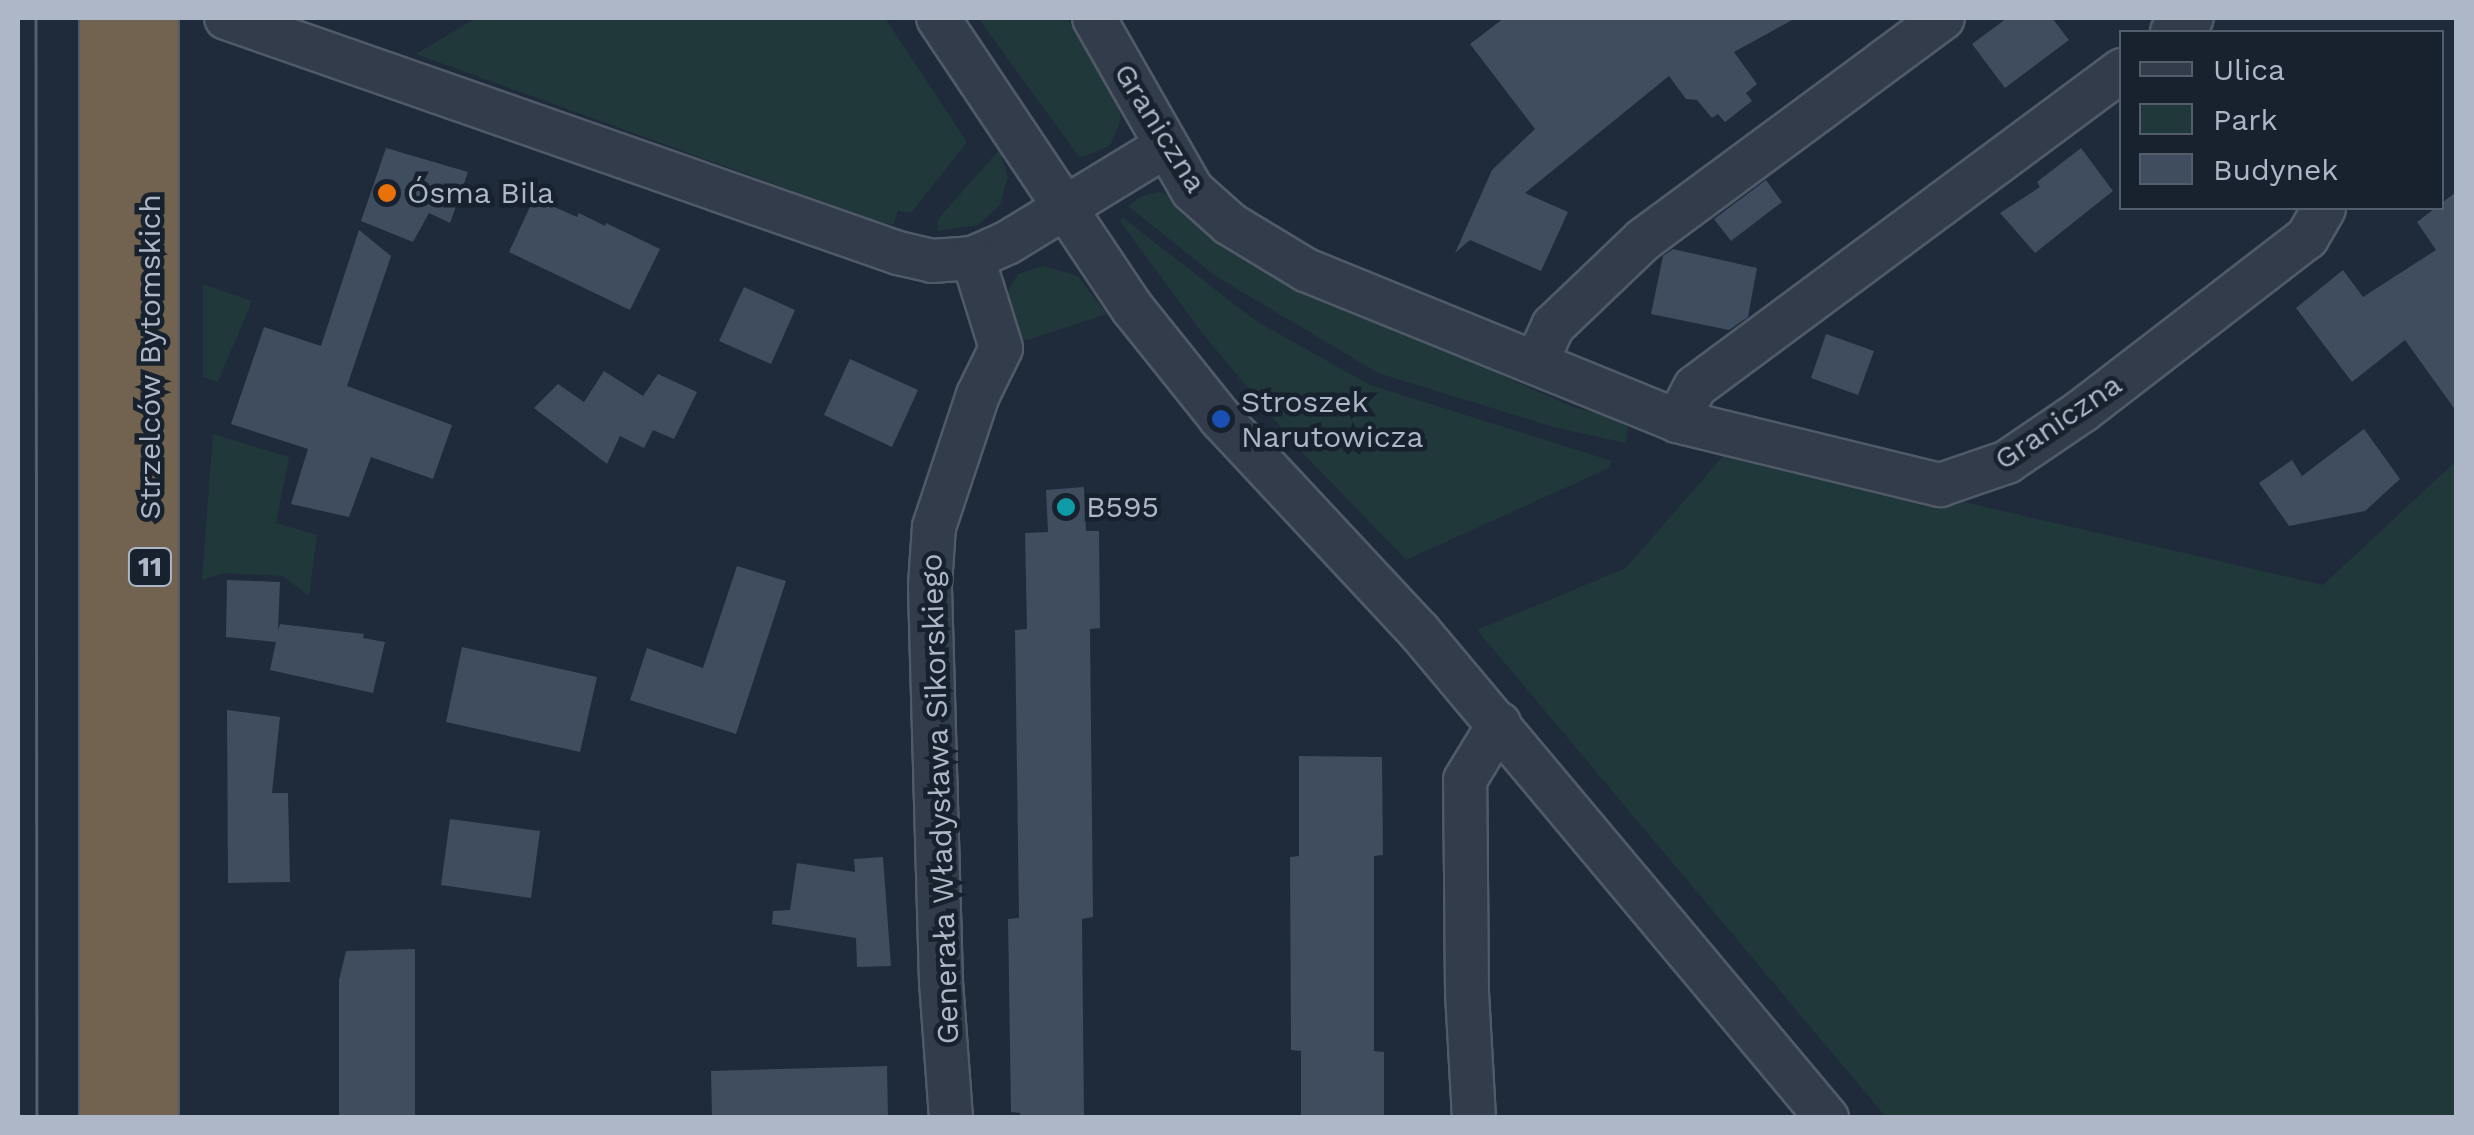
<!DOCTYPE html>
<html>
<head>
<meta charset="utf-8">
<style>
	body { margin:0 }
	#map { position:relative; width:2474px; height:1135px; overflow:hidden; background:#1f2a3a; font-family:"Work Sans",sans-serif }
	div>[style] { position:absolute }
	.green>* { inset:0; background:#21383b }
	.building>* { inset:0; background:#404d5f }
	.roads { filter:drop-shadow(2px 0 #505a68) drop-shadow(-2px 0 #505a68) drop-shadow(0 2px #505a68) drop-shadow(0 -2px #505a68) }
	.minor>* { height:42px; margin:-21px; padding:0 21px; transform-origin:21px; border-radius:21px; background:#333c4a }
	.highway>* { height:55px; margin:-27.5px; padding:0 27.5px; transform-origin:27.5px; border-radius:27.5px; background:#71634f }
	.tram>* { height:2.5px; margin:-1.25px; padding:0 1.25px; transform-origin:1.25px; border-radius:1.25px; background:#546071 }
	.dots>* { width:28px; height:28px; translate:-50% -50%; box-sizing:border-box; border:5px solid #18212e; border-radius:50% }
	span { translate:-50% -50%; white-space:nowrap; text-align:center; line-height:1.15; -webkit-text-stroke:9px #18212e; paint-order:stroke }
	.shield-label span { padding:2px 8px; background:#18212e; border:2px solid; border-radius:8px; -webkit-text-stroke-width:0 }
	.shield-label { font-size:28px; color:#adb7c7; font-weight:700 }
	.street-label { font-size:30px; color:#adb7c7 }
	.poi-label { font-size:30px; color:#adb7c7 }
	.left { translate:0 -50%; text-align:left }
	.frame { position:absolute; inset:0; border:20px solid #adb7c7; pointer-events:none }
	.legend { position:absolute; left:2119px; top:30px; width:325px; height:180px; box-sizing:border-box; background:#18212e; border:2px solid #545d6b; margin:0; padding:12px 18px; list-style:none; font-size:30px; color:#adb7c7 }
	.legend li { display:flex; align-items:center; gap:20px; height:50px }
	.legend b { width:50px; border:2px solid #545d6b }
</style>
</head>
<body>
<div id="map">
	<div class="green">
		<i style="clip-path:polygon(476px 18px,885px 18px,967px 142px,911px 213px,898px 211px,893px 225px,873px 220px,416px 54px)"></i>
		<i style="clip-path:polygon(978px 18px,1067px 18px,1118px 102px,1121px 119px,1110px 146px,1080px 158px)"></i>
		<i style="clip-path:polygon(999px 150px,1008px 176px,1000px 205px,978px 225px,937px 231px,938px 219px)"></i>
		<i style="clip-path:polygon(1159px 192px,1173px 195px,1503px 376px,1573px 407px,1608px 416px,1628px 427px,1626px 443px,1557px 428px,1378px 373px,1214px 275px,1128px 206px,1141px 196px)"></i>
		<i style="clip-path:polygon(1122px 217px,1256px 321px,1370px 385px,1612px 461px,1609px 468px,1406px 560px,1299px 449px,1202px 333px,1120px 221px)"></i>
		<i style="clip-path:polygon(1043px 266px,1078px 276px,1107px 314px,1027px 340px,1014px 337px,1006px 304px,1009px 288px,1018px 274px)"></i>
		<i style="clip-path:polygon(203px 284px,252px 301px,218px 382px,203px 377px)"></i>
		<i style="clip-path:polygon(213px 434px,289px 457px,276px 523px,317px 535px,309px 596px,283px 576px,224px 573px,202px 580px)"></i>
		<i style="clip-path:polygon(1730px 448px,2323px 585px,2456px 461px,2456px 1117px,1886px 1117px,1477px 630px,1626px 568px)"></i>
	</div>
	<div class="building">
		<i style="clip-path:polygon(1504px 18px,1796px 18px,1734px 52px,1757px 84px,1746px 93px,1752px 101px,1725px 122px,1718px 114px,1712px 118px,1697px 100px,1686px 99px,1669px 76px,1525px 193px,1568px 212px,1541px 271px,1470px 240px,1455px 253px,1492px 170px,1535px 129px,1470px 44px)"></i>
		<i style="clip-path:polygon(2007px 18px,2052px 18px,2069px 40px,2005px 88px,1972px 44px)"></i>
		<i style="clip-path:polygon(386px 148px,468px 172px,450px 223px,429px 213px,413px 242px,361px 221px)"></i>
		<i style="clip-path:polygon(2081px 148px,2113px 191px,2035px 253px,2000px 213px,2040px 187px,2037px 182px)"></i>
		<i style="clip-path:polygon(1766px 180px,1782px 202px,1731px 241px,1714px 219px)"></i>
		<i style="clip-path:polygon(2456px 192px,2456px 411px,2405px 340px,2352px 382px,2296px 308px,2343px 270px,2363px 297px,2436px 250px,2417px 222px)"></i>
		<i style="clip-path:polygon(534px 198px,577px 217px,579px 213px,605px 226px,606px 223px,660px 249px,630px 310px,509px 252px)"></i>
		<i style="clip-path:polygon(359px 230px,391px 256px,347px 386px,452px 425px,433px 479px,371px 457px,349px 517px,291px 504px,308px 449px,231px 424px,264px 327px,321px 346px)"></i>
		<i style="clip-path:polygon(1673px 249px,1757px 268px,1748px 317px,1729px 330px,1651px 314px,1663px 256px)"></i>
		<i style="clip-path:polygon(744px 287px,795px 310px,771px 364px,719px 341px)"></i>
		<i style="clip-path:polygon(1826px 334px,1874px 351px,1858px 395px,1811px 378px)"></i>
		<i style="clip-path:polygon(850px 359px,918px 390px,892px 447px,824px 415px)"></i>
		<i style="clip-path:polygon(604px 371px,643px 396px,658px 374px,697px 392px,674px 439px,653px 430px,644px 448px,620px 436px,607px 464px,534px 408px,558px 384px,584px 402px)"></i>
		<i style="clip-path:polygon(2364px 429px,2400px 479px,2365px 511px,2289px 526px,2259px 483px,2292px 460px,2302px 476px)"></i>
		<i style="clip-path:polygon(1084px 487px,1086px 531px,1099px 531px,1100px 628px,1090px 629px,1093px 917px,1082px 919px,1084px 1118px,1021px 1118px,1020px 1113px,1011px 1112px,1008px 919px,1019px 918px,1015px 630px,1027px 629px,1025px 533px,1048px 532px,1046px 490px)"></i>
		<i style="clip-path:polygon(737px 566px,786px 581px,736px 734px,630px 700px,647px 648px,703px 668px)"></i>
		<i style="clip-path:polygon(227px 580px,280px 582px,278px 630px,280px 624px,364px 634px,363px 638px,385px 642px,373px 693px,270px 670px,276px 642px,226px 637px)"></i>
		<i style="clip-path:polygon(462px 647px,597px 677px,580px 752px,446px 722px)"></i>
		<i style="clip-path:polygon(227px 710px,280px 717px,272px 793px,288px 793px,290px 882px,228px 883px)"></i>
		<i style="clip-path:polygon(1299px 756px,1382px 757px,1383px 855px,1374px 856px,1374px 1051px,1384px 1052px,1384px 1118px,1301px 1118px,1301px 1051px,1291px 1050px,1290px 857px,1299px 856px)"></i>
		<i style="clip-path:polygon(450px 819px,540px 831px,531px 898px,441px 885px)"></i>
		<i style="clip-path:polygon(883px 857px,891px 966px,857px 967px,856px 938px,772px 924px,773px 911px,790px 910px,797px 863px,855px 872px,854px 859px)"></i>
		<i style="clip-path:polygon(415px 949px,415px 1118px,339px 1118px,339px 980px,346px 951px)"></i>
		<i style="clip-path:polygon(887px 1066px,888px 1118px,712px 1118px,711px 1071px)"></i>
	</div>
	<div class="roads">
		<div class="minor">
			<i style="left:226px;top:18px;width:712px;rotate:19.27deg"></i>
			<i style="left:898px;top:253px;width:35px;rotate:13deg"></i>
			<i style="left:932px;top:261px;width:41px;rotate:-4.2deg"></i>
			<i style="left:973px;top:258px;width:37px;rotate:-24deg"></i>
			<i style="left:1007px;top:243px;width:184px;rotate:-31.4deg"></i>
			<i style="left:938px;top:18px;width:350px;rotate:56.2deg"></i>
			<i style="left:1133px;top:309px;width:141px;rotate:51.3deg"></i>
			<i style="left:1221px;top:419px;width:289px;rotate:47deg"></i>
			<i style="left:1418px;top:630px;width:637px;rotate:50.03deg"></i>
			<i style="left:1094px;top:18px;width:198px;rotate:60.3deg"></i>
			<i style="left:1192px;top:190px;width:51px;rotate:41.8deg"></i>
			<i style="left:1230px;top:224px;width:89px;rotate:31.2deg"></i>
			<i style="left:1306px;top:270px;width:401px;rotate:22.1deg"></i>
			<i style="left:1677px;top:421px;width:271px;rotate:13.7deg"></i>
			<i style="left:1940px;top:485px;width:71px;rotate:-18.9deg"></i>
			<i style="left:2007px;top:462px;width:91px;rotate:-34.2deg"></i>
			<i style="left:2082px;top:411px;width:284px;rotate:-37.6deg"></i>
			<i style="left:2307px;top:238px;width:34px;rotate:-60deg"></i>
			<i style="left:2172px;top:32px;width:24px;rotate:-35deg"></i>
			<i style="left:1536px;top:363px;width:41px;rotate:-65.3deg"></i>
			<i style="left:1553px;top:326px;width:124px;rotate:-43.7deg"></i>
			<i style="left:1643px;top:240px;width:373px;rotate:-36.5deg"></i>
			<i style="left:1677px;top:421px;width:38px;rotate:-62deg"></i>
			<i style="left:1695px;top:387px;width:532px;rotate:-36.59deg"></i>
			<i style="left:951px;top:1118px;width:136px;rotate:-94.2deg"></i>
			<i style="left:941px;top:982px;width:397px;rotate:-91.6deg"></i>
			<i style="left:930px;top:585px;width:58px;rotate:-86.1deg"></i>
			<i style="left:934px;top:527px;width:139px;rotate:-71.6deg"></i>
			<i style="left:978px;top:395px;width:52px;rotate:-63.9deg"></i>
			<i style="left:1001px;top:348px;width:94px;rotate:-107.3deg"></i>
			<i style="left:1474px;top:1118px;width:126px;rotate:-93.2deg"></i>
			<i style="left:1467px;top:992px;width:212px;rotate:-90.5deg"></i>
			<i style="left:1465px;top:780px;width:66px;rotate:-58.7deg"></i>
		</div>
		<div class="highway">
			<i style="left:107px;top:1118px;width:1100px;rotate:-90deg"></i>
			<i style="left:150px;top:1118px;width:1100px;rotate:-90deg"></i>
		</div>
	</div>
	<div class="tram">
		<i style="left:36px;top:18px;width:1100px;rotate:89.95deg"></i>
	</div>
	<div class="dots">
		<i style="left:387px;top:193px;background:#e8710a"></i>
		<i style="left:1221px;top:419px;background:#1a4fb4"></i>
		<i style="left:1066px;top:507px;background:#0f9aa8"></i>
	</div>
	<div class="shield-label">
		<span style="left:150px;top:567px">11</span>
	</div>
	<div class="street-label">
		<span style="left:1160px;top:128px;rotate:58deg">Graniczna</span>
		<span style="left:150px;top:357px;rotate:-90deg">Strzelców Bytomskich</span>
		<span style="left:2058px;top:422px;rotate:-34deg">Graniczna</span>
		<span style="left:940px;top:799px;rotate:-92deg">Generała Władysława Sikorskiego</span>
	</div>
	<div class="poi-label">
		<span class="left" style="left:407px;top:193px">Ósma Bila</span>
		<span class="left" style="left:1241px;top:419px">Stroszek<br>Narutowicza</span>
		<span class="left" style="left:1086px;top:507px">B595</span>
	</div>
	<div class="frame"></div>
	<ul class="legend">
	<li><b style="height:12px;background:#333c4a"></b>Ulica</li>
	<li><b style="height:28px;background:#21383b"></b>Park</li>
	<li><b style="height:28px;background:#404d5f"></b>Budynek</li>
	</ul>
</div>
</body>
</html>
